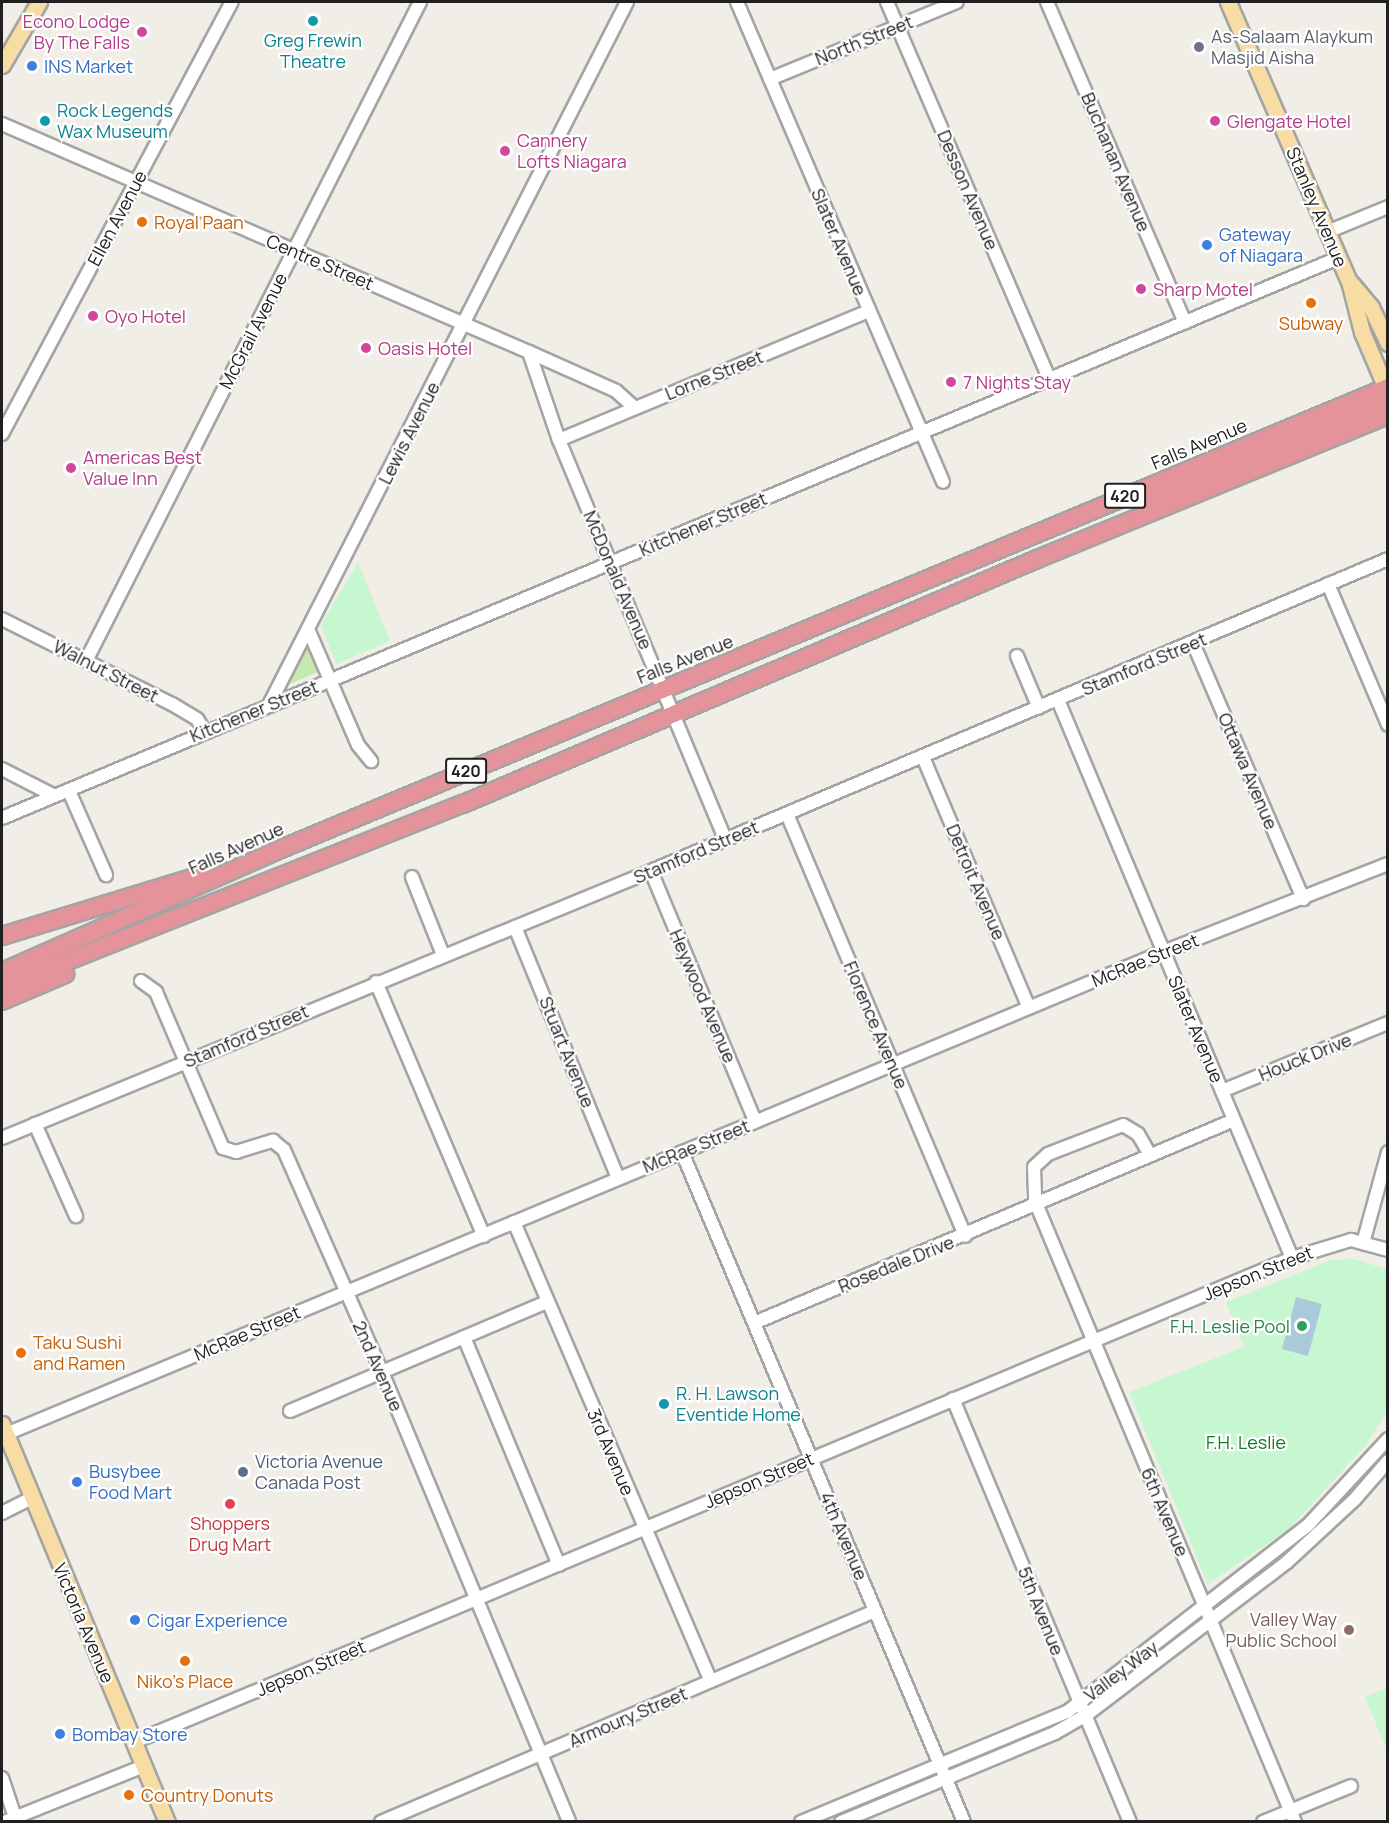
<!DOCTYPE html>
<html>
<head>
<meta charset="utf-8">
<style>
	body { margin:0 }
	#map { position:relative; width:1389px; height:1823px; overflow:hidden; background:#f0eee7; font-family:Manrope,sans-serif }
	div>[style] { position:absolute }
	.grass>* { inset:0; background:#c5e7b0 }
	.park>* { inset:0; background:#c7f7d0 }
	.water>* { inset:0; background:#aacadb }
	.roads { filter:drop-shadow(2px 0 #a4a4a4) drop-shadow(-2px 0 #a4a4a4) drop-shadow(0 2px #a4a4a4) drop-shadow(0 -2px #a4a4a4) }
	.minor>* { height:12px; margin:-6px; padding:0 6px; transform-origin:6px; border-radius:6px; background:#fff }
	.major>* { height:15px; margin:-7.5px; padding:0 7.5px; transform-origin:7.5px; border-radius:7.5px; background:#f7dda4 }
	.highway>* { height:16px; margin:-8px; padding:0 8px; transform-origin:8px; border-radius:8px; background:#e39399 }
	.dots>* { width:16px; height:16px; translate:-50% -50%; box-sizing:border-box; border:3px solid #fff; border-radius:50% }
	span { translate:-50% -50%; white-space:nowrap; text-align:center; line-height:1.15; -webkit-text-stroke:4.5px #fff; paint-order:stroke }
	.shield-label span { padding:2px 4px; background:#fff; border:2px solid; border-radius:4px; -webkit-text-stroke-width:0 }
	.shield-label { font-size:16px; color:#202020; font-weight:700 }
	.hotel-label { font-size:18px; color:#b23c85 }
	.right { translate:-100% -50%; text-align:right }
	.left { translate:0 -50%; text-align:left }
	.worship-label { font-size:18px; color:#5b616d }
	.street-label { font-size:18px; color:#202020 }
	.culture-label { font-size:18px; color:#0d838f }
	.shop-label { font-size:18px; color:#366cbe }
	.food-label { font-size:18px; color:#c56008 }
	.leisure-label { font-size:18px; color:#27864d }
	.park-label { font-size:18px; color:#117a26 }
	.service-label { font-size:18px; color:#4e5e75 }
	.health-label { font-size:18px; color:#be3a42 }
	.education-label { font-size:18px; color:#785e54 }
	.frame { position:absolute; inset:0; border:3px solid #202020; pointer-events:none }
</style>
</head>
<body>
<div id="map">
	<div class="grass">
		<i style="clip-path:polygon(308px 648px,318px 672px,287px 685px,302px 650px)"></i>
	</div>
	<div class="park">
		<i style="clip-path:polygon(358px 562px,390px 641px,336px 664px,321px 625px)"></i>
		<i style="clip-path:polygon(1353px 1259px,1387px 1269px,1387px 1412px,1365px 1446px,1289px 1529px,1208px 1584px,1129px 1392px,1244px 1347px,1226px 1302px,1331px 1260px)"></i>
		<i style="clip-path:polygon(1387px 1688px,1388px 1751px,1387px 1751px,1365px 1697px)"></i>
	</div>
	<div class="water">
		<i style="clip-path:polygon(1296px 1297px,1322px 1304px,1308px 1356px,1282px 1349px)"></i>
	</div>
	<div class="roads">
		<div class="minor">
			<i style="left:737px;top:2px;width:522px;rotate:66.77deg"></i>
			<i style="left:887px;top:2px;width:410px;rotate:66.7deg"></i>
			<i style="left:1047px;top:2px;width:349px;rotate:66.7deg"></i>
			<i style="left:770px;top:79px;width:202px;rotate:-22.4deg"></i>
			<i style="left:2px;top:124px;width:574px;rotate:23.4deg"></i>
			<i style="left:529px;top:352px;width:95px;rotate:24.1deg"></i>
			<i style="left:616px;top:391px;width:24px;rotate:42deg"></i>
			<i style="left:1327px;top:232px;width:66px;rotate:-22.3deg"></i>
			<i style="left:529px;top:352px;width:93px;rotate:71.2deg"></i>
			<i style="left:559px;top:440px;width:432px;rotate:67.4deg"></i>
			<i style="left:2px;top:434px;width:489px;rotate:-62deg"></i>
			<i style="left:559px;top:440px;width:336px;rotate:-22.6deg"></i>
			<i style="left:1328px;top:584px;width:153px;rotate:66.9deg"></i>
			<i style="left:2px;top:619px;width:190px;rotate:26.6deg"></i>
			<i style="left:172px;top:704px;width:29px;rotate:31deg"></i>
			<i style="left:197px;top:719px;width:13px;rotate:58deg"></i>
			<i style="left:308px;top:629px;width:126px;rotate:66.7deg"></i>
			<i style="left:358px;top:745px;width:21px;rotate:51deg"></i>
			<i style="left:1193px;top:643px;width:279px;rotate:66.7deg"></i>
			<i style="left:1017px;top:656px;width:56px;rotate:67.1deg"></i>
			<i style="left:86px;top:661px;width:739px;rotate:-63.12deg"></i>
			<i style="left:1058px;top:700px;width:605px;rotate:67.25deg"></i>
			<i style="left:270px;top:703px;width:787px;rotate:-63.01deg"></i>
			<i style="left:923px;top:757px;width:272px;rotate:67.1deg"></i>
			<i style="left:2px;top:769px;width:59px;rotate:27deg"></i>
			<i style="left:69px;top:791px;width:92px;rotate:66.2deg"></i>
			<i style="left:787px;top:814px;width:458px;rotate:67.1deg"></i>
			<i style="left:2px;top:818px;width:1449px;rotate:-22.74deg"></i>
			<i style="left:651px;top:871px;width:271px;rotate:67.4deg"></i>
			<i style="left:412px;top:877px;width:84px;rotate:68.3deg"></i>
			<i style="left:515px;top:927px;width:271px;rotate:67.7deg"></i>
			<i style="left:141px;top:981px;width:19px;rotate:36deg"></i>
			<i style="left:156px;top:992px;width:170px;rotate:66.8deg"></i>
			<i style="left:223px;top:1148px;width:14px;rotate:17deg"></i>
			<i style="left:236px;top:1152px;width:39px;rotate:-17deg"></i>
			<i style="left:273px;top:1141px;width:14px;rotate:39deg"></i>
			<i style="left:284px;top:1150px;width:243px;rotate:66.2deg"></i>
			<i style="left:382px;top:1372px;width:487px;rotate:67.4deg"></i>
			<i style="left:376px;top:982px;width:276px;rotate:67deg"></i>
			<i style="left:1222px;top:1091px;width:179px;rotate:-22.3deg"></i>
			<i style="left:35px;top:1124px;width:101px;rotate:66deg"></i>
			<i style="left:2px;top:1138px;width:702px;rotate:-22.36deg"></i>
			<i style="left:651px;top:871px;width:800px;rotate:-22.94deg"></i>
			<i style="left:682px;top:1152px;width:727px;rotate:67.17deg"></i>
			<i style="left:1149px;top:1153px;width:22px;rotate:-120deg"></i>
			<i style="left:1138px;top:1134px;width:17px;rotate:-149deg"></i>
			<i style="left:1123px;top:1125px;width:80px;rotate:158.9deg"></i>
			<i style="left:1048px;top:1154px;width:19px;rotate:137deg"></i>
			<i style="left:1034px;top:1167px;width:34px;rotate:88deg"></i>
			<i style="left:1035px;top:1201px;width:673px;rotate:67.28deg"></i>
			<i style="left:514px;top:1222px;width:499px;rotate:66.8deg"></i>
			<i style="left:1363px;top:1243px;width:94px;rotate:-74.6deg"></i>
			<i style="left:754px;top:1323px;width:521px;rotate:-22.92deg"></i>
			<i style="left:464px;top:1337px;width:247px;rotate:67.4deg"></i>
			<i style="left:953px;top:1399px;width:459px;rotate:67.3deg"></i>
			<i style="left:290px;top:1411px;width:279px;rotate:-23deg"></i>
			<i style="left:6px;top:1434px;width:1243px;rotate:-22.62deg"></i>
			<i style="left:1153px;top:956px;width:252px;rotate:-21.4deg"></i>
			<i style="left:2px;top:1513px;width:34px;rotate:-27deg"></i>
			<i style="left:134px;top:1742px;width:1255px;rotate:-22.68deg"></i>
			<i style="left:1292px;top:1258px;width:62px;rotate:-17deg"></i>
			<i style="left:1351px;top:1240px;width:38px;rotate:15deg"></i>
			<i style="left:2px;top:1778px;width:41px;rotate:71.6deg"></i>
			<i style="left:4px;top:1822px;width:151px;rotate:-21.8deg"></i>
			<i style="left:381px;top:1822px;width:537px;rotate:-23.13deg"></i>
			<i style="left:801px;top:1822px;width:288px;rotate:-22.5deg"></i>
			<i style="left:1067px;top:1712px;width:306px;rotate:-37.8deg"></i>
			<i style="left:1309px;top:1524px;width:116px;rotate:-47.1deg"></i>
			<i style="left:841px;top:1822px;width:232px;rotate:-22.6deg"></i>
			<i style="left:1055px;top:1733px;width:34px;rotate:-30deg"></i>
			<i style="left:1085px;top:1716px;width:254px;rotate:-37.3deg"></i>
			<i style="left:1287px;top:1562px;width:93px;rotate:-42.8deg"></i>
			<i style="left:1355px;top:1499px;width:50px;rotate:-49deg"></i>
			<i style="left:1263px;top:1822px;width:95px;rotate:-22.2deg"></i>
		</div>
		<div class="major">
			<i style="left:1228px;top:2px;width:304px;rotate:66.6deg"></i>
			<i style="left:1349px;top:281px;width:53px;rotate:75.7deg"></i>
			<i style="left:1362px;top:332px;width:66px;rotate:66.9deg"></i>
			<i style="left:2px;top:65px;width:73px;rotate:-59.6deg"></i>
			<i style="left:1351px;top:283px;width:31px;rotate:50deg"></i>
			<i style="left:1371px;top:307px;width:40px;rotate:65deg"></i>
			<i style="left:2px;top:1424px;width:431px;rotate:67.5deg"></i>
		</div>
		<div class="highway">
			<i style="left:1151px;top:500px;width:257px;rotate:-22.7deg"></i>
			<i style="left:2px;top:936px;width:209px;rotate:-17deg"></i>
			<i style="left:2px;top:972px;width:292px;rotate:-23.8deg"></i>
			<i style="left:269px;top:854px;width:1213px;rotate:-22.65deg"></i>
			<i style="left:2px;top:987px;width:496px;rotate:-21.7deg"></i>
			<i style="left:463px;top:804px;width:624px;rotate:-23.11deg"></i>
			<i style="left:1037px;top:559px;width:379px;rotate:-22.3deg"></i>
			<i style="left:2px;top:1001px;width:69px;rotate:-23.2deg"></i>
		</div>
	</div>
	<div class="dots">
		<i style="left:313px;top:21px;background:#0f9aa8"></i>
		<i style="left:142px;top:32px;background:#d1479c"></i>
		<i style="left:1199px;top:47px;background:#6b7280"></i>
		<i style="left:32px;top:66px;background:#3f7fe0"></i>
		<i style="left:45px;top:121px;background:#0f9aa8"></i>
		<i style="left:1215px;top:121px;background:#d1479c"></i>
		<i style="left:505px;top:151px;background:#d1479c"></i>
		<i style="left:142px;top:222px;background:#e8710a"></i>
		<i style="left:1207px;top:245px;background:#3f7fe0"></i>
		<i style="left:1141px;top:289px;background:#d1479c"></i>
		<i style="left:1311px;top:303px;background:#e8710a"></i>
		<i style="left:93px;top:316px;background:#d1479c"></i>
		<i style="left:366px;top:348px;background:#d1479c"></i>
		<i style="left:951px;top:382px;background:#d1479c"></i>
		<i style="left:71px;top:468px;background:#d1479c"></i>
		<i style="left:1302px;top:1326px;background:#2e9e5b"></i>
		<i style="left:21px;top:1353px;background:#e8710a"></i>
		<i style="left:664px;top:1404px;background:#0f9aa8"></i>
		<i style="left:243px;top:1472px;background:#5c6f8a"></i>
		<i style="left:77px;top:1482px;background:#3f7fe0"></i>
		<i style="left:230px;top:1504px;background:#e0444e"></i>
		<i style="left:135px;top:1620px;background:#3f7fe0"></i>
		<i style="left:1349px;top:1630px;background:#8d6e63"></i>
		<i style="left:185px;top:1661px;background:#e8710a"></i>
		<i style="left:60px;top:1734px;background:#3f7fe0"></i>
		<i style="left:129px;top:1795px;background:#e8710a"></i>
	</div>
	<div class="shield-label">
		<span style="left:1125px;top:496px">420</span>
		<span style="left:466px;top:771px">420</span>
	</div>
	<div class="hotel-label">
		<span class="right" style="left:130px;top:32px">Econo Lodge<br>By The Falls</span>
		<span class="left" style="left:1227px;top:121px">Glengate Hotel</span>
		<span class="left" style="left:517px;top:151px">Cannery<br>Lofts Niagara</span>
		<span class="left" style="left:1153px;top:289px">Sharp Motel</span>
		<span class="left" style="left:105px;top:316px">Oyo Hotel</span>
		<span class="left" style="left:378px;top:348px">Oasis Hotel</span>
		<span class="left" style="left:963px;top:382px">7 Nights Stay</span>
		<span class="left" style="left:83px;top:468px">Americas Best<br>Value Inn</span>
	</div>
	<div class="worship-label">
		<span class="left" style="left:1211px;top:47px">As-Salaam Alaykum<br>Masjid Aisha</span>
	</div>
	<div class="street-label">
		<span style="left:864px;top:40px;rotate:-22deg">North Street</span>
		<span style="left:1116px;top:162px;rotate:67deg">Buchanan Avenue</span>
		<span style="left:968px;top:190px;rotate:67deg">Desson Avenue</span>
		<span style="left:1317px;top:207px;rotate:67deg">Stanley Avenue</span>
		<span style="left:117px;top:218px;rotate:-62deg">Ellen Avenue</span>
		<span style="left:839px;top:242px;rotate:67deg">Slater Avenue</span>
		<span style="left:320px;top:262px;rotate:23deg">Centre Street</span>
		<span style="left:253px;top:331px;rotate:-63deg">McGrail Avenue</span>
		<span style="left:714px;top:375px;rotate:-22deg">Lorne Street</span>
		<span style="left:409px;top:433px;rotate:-63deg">Lewis Avenue</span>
		<span style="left:1199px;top:444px;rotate:-23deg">Falls Avenue</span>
		<span style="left:703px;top:524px;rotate:-23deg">Kitchener Street</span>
		<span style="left:618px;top:580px;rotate:67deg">McDonald Avenue</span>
		<span style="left:685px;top:659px;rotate:-22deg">Falls Avenue</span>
		<span style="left:1144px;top:664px;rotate:-23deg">Stamford Street</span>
		<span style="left:106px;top:671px;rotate:27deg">Walnut Street</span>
		<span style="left:254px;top:711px;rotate:-22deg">Kitchener Street</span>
		<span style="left:1248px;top:771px;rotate:67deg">Ottawa Avenue</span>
		<span style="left:236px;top:848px;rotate:-24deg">Falls Avenue</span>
		<span style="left:696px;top:852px;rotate:-23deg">Stamford Street</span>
		<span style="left:976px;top:882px;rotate:67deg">Detroit Avenue</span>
		<span style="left:1145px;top:960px;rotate:-22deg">McRae Street</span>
		<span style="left:703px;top:996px;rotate:67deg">Heywood Avenue</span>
		<span style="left:876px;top:1025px;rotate:67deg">Florence Avenue</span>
		<span style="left:1196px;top:1029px;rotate:67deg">Slater Avenue</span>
		<span style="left:246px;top:1036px;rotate:-23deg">Stamford Street</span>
		<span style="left:567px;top:1052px;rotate:68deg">Stuart Avenue</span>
		<span style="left:1305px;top:1057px;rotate:-22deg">Houck Drive</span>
		<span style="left:696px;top:1146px;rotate:-22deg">McRae Street</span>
		<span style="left:896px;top:1264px;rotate:-22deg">Rosedale Drive</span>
		<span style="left:1258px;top:1273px;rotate:-22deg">Jepson Street</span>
		<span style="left:247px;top:1333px;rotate:-23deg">McRae Street</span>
		<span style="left:378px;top:1366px;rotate:66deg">2nd Avenue</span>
		<span style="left:611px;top:1452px;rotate:67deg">3rd Avenue</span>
		<span style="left:759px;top:1480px;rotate:-23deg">Jepson Street</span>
		<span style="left:1165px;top:1512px;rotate:67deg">6th Avenue</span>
		<span style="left:844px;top:1536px;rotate:67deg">4th Avenue</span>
		<span style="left:1041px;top:1611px;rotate:68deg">5th Avenue</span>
		<span style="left:84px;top:1623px;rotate:67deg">Victoria Avenue</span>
		<span style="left:311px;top:1668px;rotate:-23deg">Jepson Street</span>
		<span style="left:1121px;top:1671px;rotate:-37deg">Valley Way</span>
		<span style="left:628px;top:1717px;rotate:-23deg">Armoury Street</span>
	</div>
	<div class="culture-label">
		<span style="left:313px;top:51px">Greg Frewin<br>Theatre</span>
		<span class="left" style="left:57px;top:121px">Rock Legends<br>Wax Museum</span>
		<span class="left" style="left:676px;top:1404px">R. H. Lawson<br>Eventide Home</span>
	</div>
	<div class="shop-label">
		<span class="left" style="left:44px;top:66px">INS Market</span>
		<span class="left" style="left:1219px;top:245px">Gateway<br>of Niagara</span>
		<span class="left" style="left:89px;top:1482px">Busybee<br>Food Mart</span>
		<span class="left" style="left:147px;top:1620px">Cigar Experience</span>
		<span class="left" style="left:72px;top:1734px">Bombay Store</span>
	</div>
	<div class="food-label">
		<span class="left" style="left:154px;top:222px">Royal Paan</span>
		<span style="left:1311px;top:323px">Subway</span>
		<span class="left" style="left:33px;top:1353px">Taku Sushi<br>and Ramen</span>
		<span style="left:185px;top:1681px">Niko's Place</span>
		<span class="left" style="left:141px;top:1795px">Country Donuts</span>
	</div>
	<div class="leisure-label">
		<span class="right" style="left:1290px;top:1326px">F.H. Leslie Pool</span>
	</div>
	<div class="park-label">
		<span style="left:1246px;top:1442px">F.H. Leslie</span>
	</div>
	<div class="service-label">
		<span class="left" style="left:255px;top:1472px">Victoria Avenue<br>Canada Post</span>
	</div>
	<div class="health-label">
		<span style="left:230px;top:1534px">Shoppers<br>Drug Mart</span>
	</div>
	<div class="education-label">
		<span class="right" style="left:1337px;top:1630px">Valley Way<br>Public School</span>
	</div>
	<div class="frame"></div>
</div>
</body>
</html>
